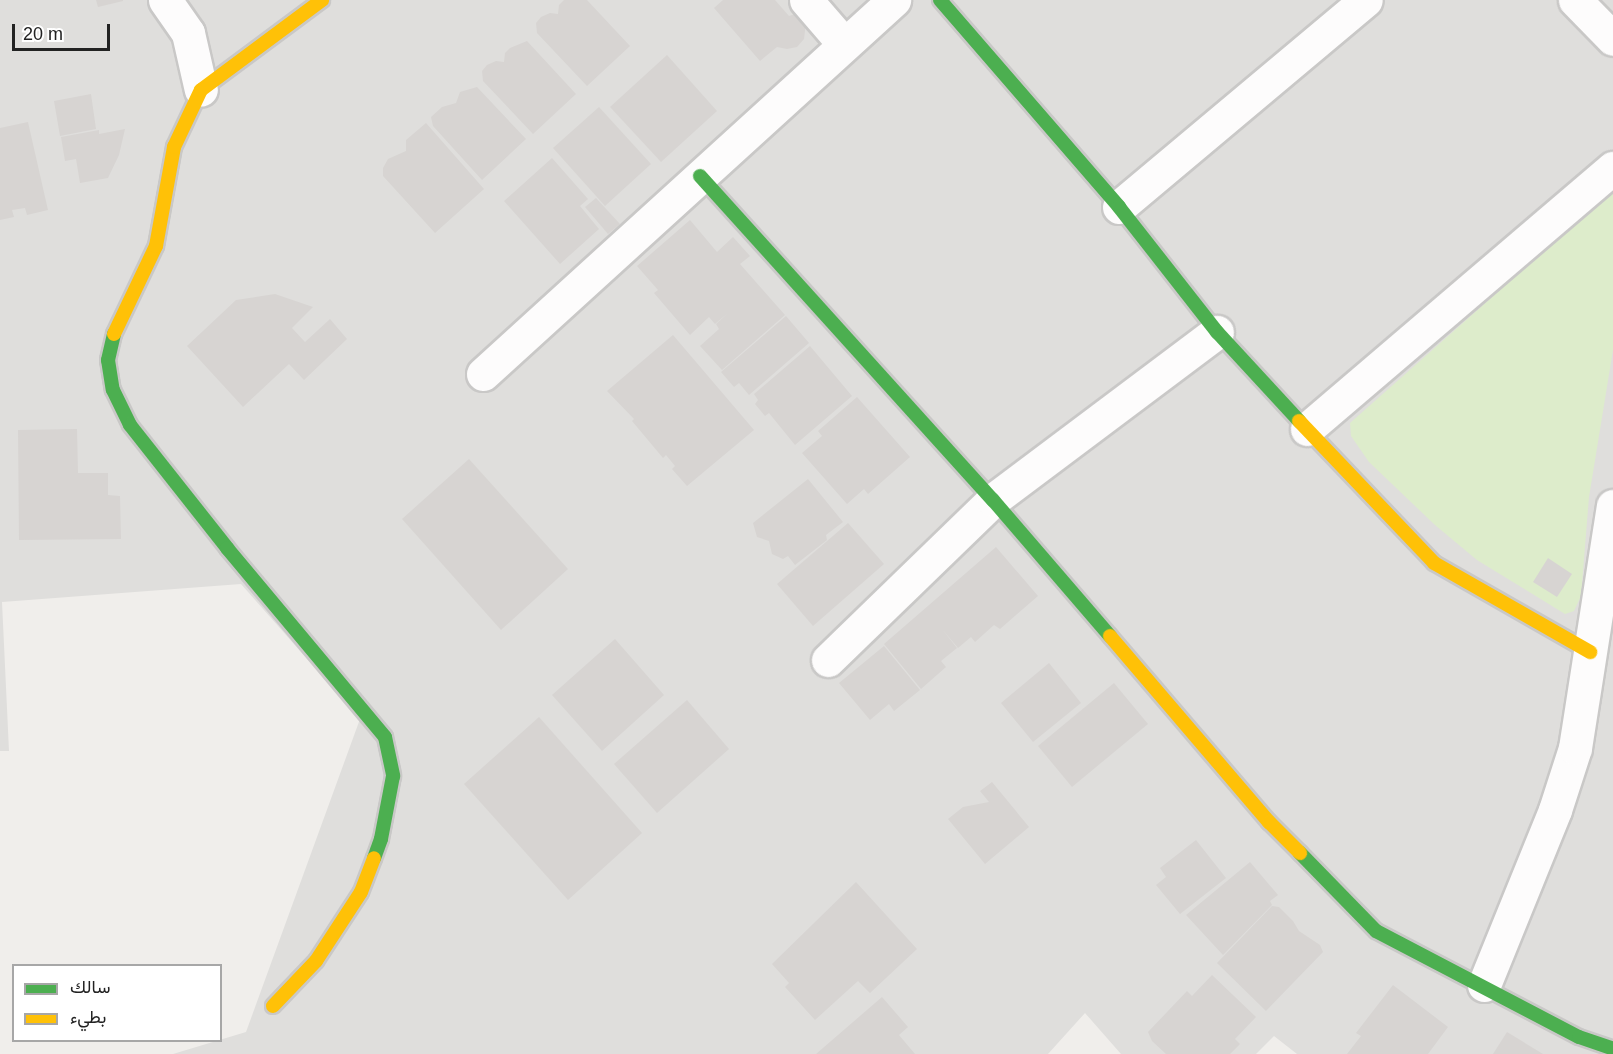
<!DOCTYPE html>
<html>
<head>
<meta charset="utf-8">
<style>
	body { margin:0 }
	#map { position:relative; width:1613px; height:1054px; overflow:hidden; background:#f0eeeb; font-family:Arial,Vazirmatn,sans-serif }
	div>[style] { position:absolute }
	.residential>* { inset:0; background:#dfdedc }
	.grass>* { inset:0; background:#ddeccb }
	.building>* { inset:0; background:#d7d4d2 }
	.roads { filter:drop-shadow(2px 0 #c9c8c7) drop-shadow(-2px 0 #c9c8c7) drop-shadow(0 2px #c9c8c7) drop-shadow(0 -2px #c9c8c7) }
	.street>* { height:33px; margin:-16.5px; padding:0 16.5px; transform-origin:16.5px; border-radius:16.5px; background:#fdfcfc }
	.fast>* { height:14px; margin:-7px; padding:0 7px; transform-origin:7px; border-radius:7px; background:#4caf50 }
	.slow>* { height:14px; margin:-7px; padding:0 7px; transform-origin:7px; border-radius:7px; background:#ffc107 }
	span { translate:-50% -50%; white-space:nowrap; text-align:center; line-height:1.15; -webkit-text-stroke:4.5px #fff; paint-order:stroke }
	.legend { position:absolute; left:12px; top:964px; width:210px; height:78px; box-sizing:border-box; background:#fff; border:2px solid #a7a7a7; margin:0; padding:8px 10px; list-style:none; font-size:18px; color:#222 }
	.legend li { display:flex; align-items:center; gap:12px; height:30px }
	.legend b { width:30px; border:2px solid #a7a7a7 }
	.scale { position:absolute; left:12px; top:24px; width:98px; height:27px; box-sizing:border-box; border:3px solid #222; border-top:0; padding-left:8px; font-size:18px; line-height:21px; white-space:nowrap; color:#222; -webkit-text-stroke:4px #fff; paint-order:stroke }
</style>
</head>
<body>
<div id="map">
	<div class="residential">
		<i style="clip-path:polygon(0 0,1613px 0,1613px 1054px,1297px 1054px,1274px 1036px,1256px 1054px,1121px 1054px,1085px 1013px,1048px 1054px,173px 1054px,246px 1032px,360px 719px,241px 584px,2px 602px,9px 751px,0 751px)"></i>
	</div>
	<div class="grass">
		<i style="clip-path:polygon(1613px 190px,1613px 350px,1589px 497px,1581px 596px,1574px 611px,1565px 614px,1477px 560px,1435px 525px,1369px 462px,1351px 436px,1350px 423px)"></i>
	</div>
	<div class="building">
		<i style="clip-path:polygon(96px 0,123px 0,123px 1px,98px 7px)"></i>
		<i style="clip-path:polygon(564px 0,587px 0,630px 46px,587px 86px,537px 33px,536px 23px,541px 17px,550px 13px,558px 14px,559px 5px)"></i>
		<i style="clip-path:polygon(723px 0,775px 0,789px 16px,795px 14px,806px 22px,804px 39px,797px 47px,787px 49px,777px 47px,760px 61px,714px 8px)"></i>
		<i style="clip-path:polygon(527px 41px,576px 94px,533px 134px,483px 81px,482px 71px,487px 65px,496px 61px,504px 62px,505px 53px,510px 48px)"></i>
		<i style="clip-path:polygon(667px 55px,717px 111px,661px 162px,610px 107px)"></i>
		<i style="clip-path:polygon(477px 87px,526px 139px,482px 180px,433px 126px,431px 117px,442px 107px,456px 103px,460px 92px)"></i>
		<i style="clip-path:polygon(91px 94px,96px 129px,60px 136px,54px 101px)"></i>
		<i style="clip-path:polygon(599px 107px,651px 164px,605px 206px,553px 148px)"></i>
		<i style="clip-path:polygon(28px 122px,48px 210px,27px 215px,25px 208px,12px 210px,14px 217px,0 220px,0 128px)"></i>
		<i style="clip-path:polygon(426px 123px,484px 189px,435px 233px,383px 176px,383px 168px,388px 159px,406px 151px,406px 140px)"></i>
		<i style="clip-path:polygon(125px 129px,119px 155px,108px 178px,80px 183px,76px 159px,65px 161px,61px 137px,99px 130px,99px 134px)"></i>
		<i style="clip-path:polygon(552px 158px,588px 199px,580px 206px,599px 229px,560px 264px,504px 201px)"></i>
		<i style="clip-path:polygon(596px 198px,620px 224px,608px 234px,585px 207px)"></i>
		<i style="clip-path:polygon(690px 220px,717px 252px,733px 237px,750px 256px,740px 264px,785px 315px,722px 370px,700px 346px,719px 329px,716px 324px,728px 313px,715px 324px,709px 317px,690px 335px,654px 293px,658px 290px,637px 266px)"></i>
		<i style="clip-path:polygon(275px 294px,313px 307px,292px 328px,305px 342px,330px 319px,347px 339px,304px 380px,289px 364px,243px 407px,187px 346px,236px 300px)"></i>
		<i style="clip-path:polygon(786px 316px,809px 343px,749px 395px,739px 383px,734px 387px,721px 372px)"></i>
		<i style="clip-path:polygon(673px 335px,754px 430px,687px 486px,672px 469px,675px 466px,666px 455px,663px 458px,632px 421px,634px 419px,607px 391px)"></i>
		<i style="clip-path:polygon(810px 346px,852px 396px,795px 445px,769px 413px,765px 416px,755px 404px,758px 400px,754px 394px)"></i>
		<i style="clip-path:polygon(857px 397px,910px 457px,868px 494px,864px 489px,847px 504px,802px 453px,822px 436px,818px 431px)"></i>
		<i style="clip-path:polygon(77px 429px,78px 473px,108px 473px,108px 495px,120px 496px,121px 539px,19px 540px,18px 430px)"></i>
		<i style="clip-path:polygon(469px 459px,568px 569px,501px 630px,402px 519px)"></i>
		<i style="clip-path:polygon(808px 479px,843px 522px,826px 535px,827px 540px,795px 565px,788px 556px,783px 559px,772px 554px,769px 541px,757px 537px,753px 523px)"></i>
		<i style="clip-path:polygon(848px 523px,884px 564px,813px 626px,777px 584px)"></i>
		<i style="clip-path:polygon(996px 547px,1038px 596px,1000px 629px,994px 625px,975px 642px,971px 637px,958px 648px,942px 629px,957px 648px,941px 661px,946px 667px,921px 689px,884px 644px)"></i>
		<i style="clip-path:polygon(1548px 558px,1572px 574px,1557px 597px,1533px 582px)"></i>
		<i style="clip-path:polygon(615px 639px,664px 695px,602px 751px,552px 695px)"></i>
		<i style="clip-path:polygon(884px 646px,920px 690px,894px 711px,889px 704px,870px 720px,839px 683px)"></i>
		<i style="clip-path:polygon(1049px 663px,1081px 703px,1033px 742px,1001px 703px)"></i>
		<i style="clip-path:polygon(1114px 683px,1148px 724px,1072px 787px,1038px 746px)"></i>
		<i style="clip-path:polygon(687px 700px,729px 749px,657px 813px,614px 764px)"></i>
		<i style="clip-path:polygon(539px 717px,642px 833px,568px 900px,464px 784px)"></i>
		<i style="clip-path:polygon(992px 782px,1029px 827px,985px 864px,948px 819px,963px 807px,989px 802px,980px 791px)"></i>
		<i style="clip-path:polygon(1196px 840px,1226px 878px,1180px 914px,1156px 885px,1166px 877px,1160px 868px)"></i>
		<i style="clip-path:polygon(1250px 862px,1278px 895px,1270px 901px,1272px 905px,1223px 955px,1186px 915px)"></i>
		<i style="clip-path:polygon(856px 882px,917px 949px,870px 993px,858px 981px,815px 1020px,785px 987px,789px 983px,772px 964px)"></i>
		<i style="clip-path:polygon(1272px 906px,1279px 907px,1293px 921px,1299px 931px,1320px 945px,1323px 952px,1266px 1011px,1217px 963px)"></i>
		<i style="clip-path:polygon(1212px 975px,1256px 1017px,1235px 1039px,1240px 1044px,1230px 1054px,1166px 1054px,1152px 1041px,1148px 1032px,1187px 991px,1192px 996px)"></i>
		<i style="clip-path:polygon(1393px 985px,1448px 1027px,1428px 1054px,1347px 1054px,1361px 1036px,1356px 1033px)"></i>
		<i style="clip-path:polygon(882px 997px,908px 1027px,899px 1035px,915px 1054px,816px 1054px)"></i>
		<i style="clip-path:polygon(1507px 1032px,1543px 1054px,1493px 1054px)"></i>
	</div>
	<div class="roads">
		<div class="street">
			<i style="left:165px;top:0;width:40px;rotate:55.1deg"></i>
			<i style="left:188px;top:33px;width:58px;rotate:77.2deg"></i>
			<i style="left:806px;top:0;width:58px;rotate:49.2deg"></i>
			<i style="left:1575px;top:0;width:54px;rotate:45.7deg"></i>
			<i style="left:1119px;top:207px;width:322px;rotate:-40deg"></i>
			<i style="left:483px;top:374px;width:556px;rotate:-42.3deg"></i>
			<i style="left:1307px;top:429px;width:402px;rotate:-40.5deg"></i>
			<i style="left:828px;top:660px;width:230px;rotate:-44.1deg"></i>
			<i style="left:993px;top:500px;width:280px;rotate:-36.9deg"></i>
			<i style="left:1484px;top:985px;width:189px;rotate:-67.9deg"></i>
			<i style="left:1555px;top:810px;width:65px;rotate:-72.1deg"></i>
			<i style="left:1575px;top:748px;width:245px;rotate:-81.1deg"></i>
		</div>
		<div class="fast">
			<i style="left:940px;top:0;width:274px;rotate:49.1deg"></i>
			<i style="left:1119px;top:207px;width:159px;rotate:51.9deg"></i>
			<i style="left:1217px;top:332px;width:121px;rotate:47.3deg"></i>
			<i style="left:700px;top:176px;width:437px;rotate:47.9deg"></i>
			<i style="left:993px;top:500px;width:179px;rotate:49.3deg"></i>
			<i style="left:114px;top:334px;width:27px;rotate:103deg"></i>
			<i style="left:108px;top:360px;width:30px;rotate:81deg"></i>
			<i style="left:113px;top:390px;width:39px;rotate:64deg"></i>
			<i style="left:130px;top:425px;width:157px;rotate:51.7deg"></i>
			<i style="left:227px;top:548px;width:246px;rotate:50.1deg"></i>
			<i style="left:385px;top:737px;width:40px;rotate:78deg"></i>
			<i style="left:393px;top:776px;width:64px;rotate:100.8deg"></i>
			<i style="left:381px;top:839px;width:20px;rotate:110deg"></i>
			<i style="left:1300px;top:853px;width:109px;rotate:45.7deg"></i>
			<i style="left:1376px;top:931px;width:229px;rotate:27.6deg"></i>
			<i style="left:1579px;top:1037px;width:36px;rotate:19deg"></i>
		</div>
		<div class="slow">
			<i style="left:114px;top:334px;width:98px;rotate:-64.5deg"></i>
			<i style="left:156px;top:246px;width:101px;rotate:-79.7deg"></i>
			<i style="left:174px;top:147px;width:63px;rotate:-64.7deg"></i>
			<i style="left:201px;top:90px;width:151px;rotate:-36.6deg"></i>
			<i style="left:1299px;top:421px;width:196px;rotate:46.4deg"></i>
			<i style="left:1434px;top:563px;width:180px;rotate:29.7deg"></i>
			<i style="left:1110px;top:636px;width:245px;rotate:49.5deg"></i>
			<i style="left:1269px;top:822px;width:44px;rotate:45deg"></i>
			<i style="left:273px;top:1006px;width:62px;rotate:-46.3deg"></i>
			<i style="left:316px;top:961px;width:82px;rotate:-56.9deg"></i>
			<i style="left:361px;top:892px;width:36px;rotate:-69deg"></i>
		</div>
	</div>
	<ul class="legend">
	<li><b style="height:8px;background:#4caf50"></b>سالك</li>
	<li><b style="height:8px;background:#ffc107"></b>بطيء</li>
	</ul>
	<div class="scale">20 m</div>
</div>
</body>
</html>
